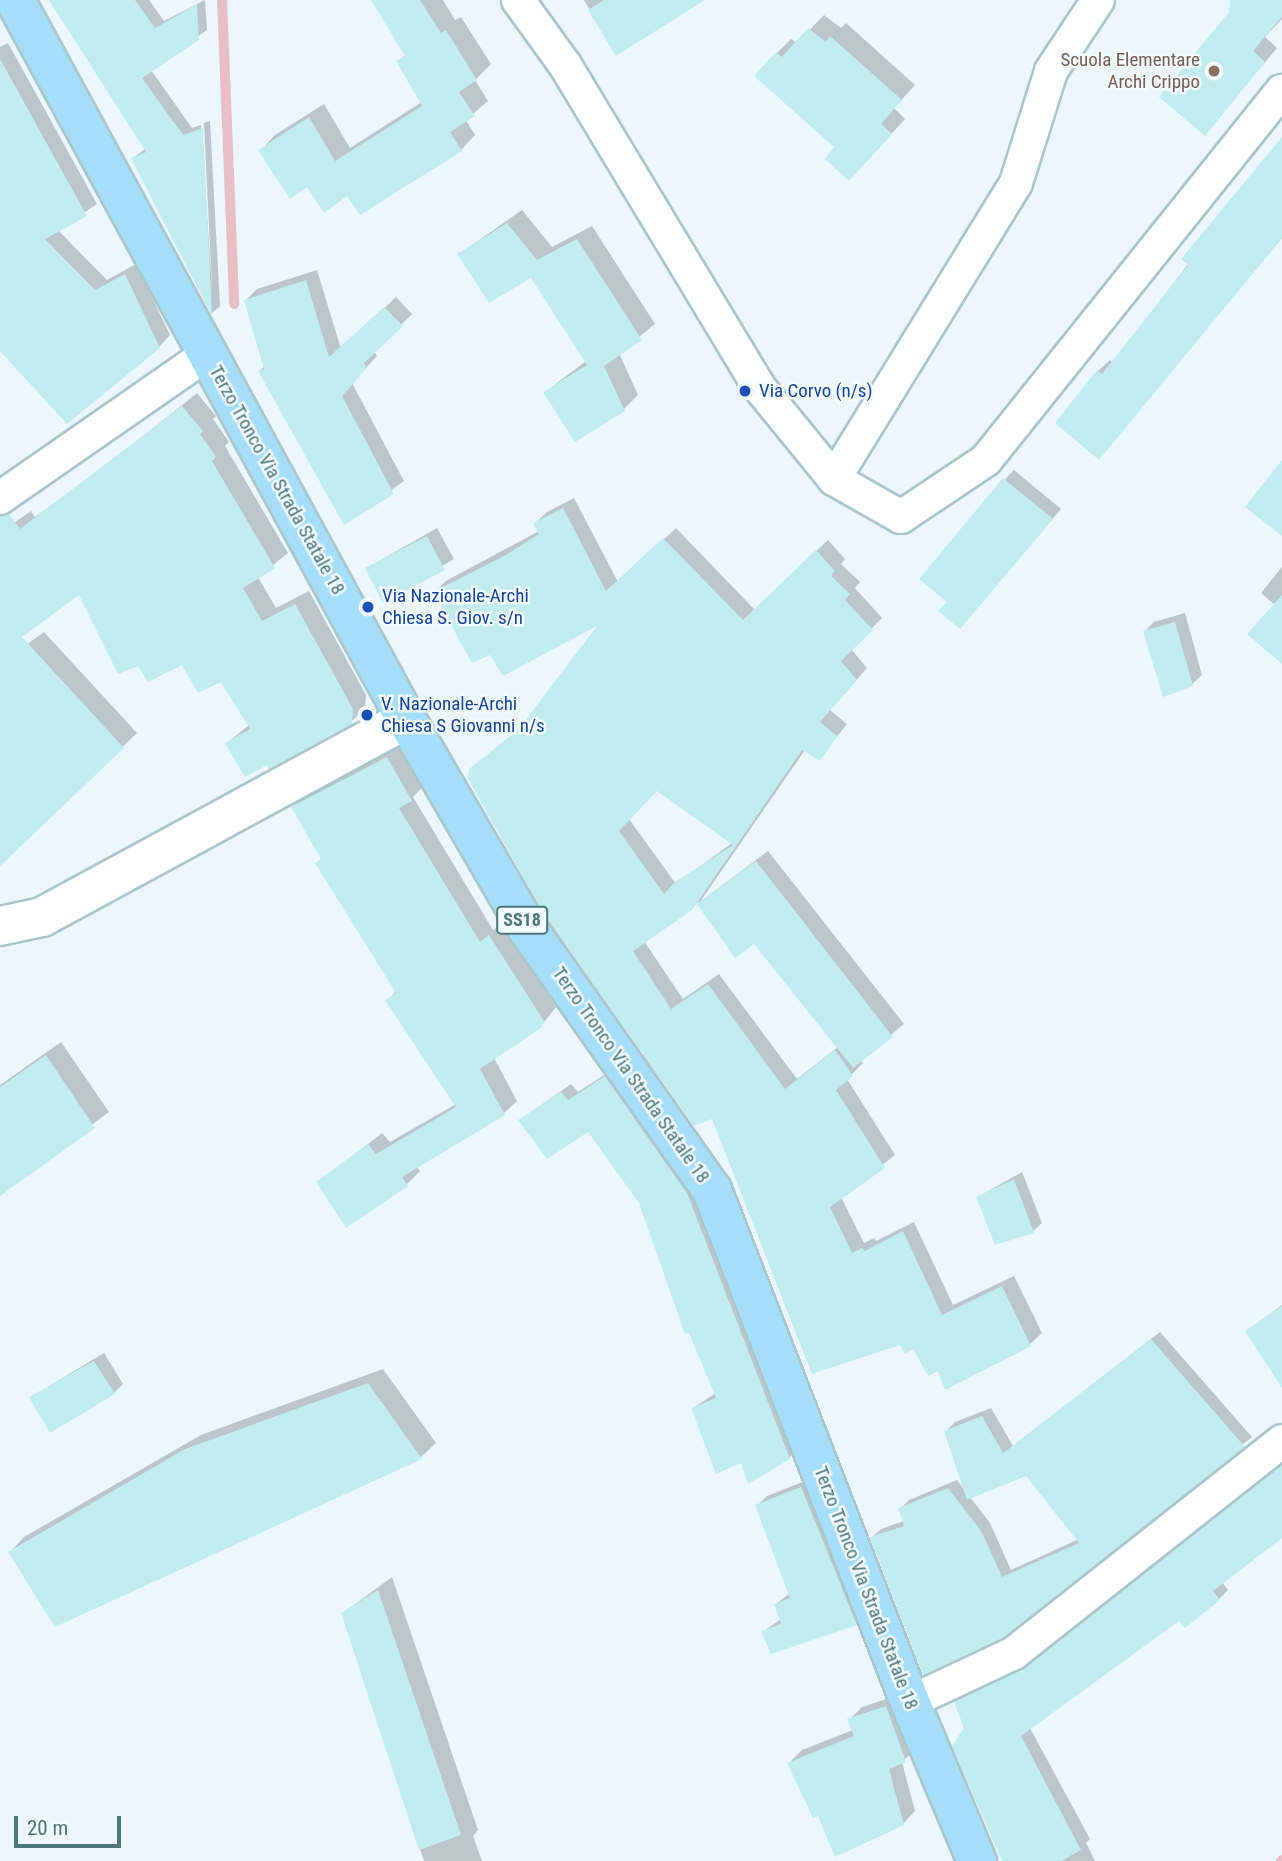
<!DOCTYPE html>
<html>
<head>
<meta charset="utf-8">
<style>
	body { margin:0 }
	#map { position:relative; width:1282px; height:1861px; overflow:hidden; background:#ebf7fd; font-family:"Roboto Condensed",sans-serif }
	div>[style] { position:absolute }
	.shadow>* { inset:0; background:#0003 }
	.stream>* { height:10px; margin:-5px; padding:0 5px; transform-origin:5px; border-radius:5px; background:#e7bfc5 }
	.building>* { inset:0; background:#c1ecf0 }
	.roads { filter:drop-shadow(2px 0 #abc6cb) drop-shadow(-2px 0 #abc6cb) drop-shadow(0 2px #abc6cb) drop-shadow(0 -2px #abc6cb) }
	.street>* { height:32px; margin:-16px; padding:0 16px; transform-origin:16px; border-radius:16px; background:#fff }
	.secondary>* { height:38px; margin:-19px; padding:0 19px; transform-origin:19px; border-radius:19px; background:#fff }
	.primary>* { height:38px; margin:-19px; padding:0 19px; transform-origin:19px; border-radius:19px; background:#a5defa }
	.dots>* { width:19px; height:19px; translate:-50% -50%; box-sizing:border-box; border:4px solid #f2fbff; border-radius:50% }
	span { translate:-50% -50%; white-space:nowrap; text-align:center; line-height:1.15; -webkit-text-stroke:5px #f2fbff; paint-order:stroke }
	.shield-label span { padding:2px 5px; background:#f2fbff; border:2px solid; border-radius:5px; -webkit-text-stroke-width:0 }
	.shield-label { font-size:18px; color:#4d7679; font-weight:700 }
	.education-label { font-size:19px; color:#785e54 }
	.right { translate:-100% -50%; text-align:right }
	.transit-label { font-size:19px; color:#164399 }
	.left { translate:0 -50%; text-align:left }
	.street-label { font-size:19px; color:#4d7679 }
	.scale { position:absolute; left:14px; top:1816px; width:107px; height:32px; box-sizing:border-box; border:4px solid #4d7679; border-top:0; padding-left:9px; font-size:21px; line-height:24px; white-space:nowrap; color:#4d7679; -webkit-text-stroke:5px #f2fbff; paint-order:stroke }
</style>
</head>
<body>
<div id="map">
	<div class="shadow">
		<i style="clip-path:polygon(52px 0,149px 0,164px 21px,205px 0,207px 30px,151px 70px,192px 128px,201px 125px,212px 289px,204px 123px,210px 121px,220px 306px,212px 313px,133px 158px,146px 148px)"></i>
		<i style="clip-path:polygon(373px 0,443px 0,455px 20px,461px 17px,491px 64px,475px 80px,488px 101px,466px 120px,475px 135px,461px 150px,348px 194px,308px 185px,261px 150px,275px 135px,324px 104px,350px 148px,422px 102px,398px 62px,406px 54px)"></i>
		<i style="clip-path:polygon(584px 0,702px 0,616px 54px)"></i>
		<i style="clip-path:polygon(1241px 0,1282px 0,1282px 19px,1265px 37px,1277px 48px,1205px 133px)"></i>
		<i style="clip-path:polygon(824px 15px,841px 28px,846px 23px,915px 85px,894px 108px,905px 119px,864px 164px,836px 147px,777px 53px,791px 39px,797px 43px)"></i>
		<i style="clip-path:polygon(8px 43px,97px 204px,58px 230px,107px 280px,136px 264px,170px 335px,159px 347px,0 349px,0 47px)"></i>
		<i style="clip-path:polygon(1282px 140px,1282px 238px,1099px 458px,1098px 371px,1110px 360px,1113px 363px)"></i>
		<i style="clip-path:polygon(522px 210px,552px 247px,592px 226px,655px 324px,619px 353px,638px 395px,624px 409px,545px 392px,586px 361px,531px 275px,459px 254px)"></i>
		<i style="clip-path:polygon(317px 270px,341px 349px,396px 297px,412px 314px,374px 351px,377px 356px,352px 383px,404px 481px,345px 523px,260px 371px,265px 365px,246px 300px,257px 289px)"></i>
		<i style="clip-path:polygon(197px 393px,216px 416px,213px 419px,229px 442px,225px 446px,288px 553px,258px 577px,276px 608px,309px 591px,366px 695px,365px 708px,351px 722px,227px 743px,249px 725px,222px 679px,183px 663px,138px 664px,79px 592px,0 621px,0 533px,31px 511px,35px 517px,106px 466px)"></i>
		<i style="clip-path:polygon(1014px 470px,1061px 509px,969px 617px,949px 601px,1004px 480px)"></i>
		<i style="clip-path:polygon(evenodd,574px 498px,618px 582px,676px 528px,755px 610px,828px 540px,845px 559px,841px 564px,860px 582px,855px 588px,882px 618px,851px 649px,867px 668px,830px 710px,847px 724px,819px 759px,805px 750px,700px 902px,768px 851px,904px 1024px,861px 1060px,863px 1063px,847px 1079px,895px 1155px,841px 1197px,864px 1243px,874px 1238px,876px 1241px,914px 1222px,953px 1305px,1014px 1276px,1042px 1333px,1030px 1344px,946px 1387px,939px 1368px,914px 1347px,901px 1343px,713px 1117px,471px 770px,525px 725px,604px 620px,490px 652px,435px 592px,446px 581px,539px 531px,535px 523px,547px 512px,574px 498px,657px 789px,732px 843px,676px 884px,629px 819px,657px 789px,574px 498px,698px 902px,736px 955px,754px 941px,838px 1047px,797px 1079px,719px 974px,683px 999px,644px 941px,698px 902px)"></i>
		<i style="clip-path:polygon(437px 528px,454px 559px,384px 601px,367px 568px)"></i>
		<i style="clip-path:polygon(1282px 567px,1282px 662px,1275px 605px,1261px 593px)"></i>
		<i style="clip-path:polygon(1185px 613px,1202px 675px,1192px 684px,1145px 631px,1154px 622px)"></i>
		<i style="clip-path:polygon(44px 632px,137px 733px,0 864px,0 664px)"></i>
		<i style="clip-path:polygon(401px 746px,423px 787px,413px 797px,493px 930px,502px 924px,556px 1007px,540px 1027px,494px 1058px,517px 1101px,504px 1113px,416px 1166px,420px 1171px,407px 1184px,347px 1225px,319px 1182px,382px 1133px,390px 1142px,456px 1104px,388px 1000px,396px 991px,293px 807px,306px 794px)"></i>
		<i style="clip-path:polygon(61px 1042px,109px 1112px,0 1193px,0 1085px)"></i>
		<i style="clip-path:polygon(615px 1068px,696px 1183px,799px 1448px,789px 1458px,742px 1461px,693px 1408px,716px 1393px,641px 1202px,589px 1130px,520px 1120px,571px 1084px,578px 1092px)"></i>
		<i style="clip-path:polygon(1022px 1172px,1042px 1223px,1033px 1231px,996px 1242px,978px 1197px)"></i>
		<i style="clip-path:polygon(1282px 1305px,1282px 1380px,1247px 1331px)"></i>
		<i style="clip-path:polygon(evenodd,1160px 1332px,1252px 1437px,1003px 1636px,872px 1537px,881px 1529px,904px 1521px,900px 1509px,909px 1500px,957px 1480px,965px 1491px,946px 1431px,955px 1422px,991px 1408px,1013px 1446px,1160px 1332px,1027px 1474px,1079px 1539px,1011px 1570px,990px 1523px,970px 1497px,1027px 1474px)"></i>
		<i style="clip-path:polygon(104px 1353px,123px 1384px,114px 1393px,31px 1397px)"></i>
		<i style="clip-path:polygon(383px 1369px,436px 1443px,421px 1457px,55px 1625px,10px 1552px,24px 1537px,201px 1435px)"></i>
		<i style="clip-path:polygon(1282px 1465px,1282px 1535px,1222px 1582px,1228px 1590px,1219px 1599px,1179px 1618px,1030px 1728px,1090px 1839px,1086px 1843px,1095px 1861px,1005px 1861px,956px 1702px,965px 1693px,1037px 1659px)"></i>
		<i style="clip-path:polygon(810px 1479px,865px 1614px,856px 1623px,764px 1631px,781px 1619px,776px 1604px,790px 1593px,758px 1505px,767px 1496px)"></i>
		<i style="clip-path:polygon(392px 1577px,478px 1830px,473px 1836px,482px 1861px,424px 1861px,343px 1613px)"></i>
		<i style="clip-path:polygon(898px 1695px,917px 1748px,902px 1762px,915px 1811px,903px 1824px,819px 1814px,789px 1763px,802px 1750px,853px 1730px,849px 1720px,862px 1707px)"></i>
	</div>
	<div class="stream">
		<i style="left:222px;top:0;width:304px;rotate:87.7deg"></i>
		<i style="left:1281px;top:1861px;width:1px;rotate:-45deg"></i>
	</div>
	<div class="building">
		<i style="clip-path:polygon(49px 0,135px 0,155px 28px,197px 4px,199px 40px,142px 78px,183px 135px,203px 128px,212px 316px,131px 158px,146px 152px)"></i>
		<i style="clip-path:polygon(371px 0,420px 0,441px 33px,446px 30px,477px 80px,459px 92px,475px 116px,450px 132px,462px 151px,360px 215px,347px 196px,324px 213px,307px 187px,290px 199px,258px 150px,309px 117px,335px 161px,422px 106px,396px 61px,405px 56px)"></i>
		<i style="clip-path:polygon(604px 0,705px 0,616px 56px,588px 10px)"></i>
		<i style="clip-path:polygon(1230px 0,1282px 0,1282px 17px,1253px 51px,1265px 62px,1205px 136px,1159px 97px,1229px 12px)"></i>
		<i style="clip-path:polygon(808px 28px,826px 42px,830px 36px,902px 100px,881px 124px,892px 134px,849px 181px,825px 159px,834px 147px,754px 76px,776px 52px,782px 57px)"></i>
		<i style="clip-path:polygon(0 59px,87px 216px,45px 239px,95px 290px,125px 274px,160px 348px,67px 424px,0 351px)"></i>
		<i style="clip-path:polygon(1282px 137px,1282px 238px,1099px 460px,1055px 423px,1097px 370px,1102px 374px,1188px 265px,1181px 259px)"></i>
		<i style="clip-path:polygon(507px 223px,537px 260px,577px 239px,642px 340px,604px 366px,625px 411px,575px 442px,543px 392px,587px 365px,531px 278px,489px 303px,457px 254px)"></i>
		<i style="clip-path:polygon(306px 280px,329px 357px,384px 307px,403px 326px,364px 363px,367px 368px,342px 396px,394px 494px,344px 525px,258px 371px,264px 369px,244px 300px)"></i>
		<i style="clip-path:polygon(182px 406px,203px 431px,200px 434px,216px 457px,212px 461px,275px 568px,243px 588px,262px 621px,295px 604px,353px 709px,352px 724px,269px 769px,267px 765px,245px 777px,225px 743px,250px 729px,221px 682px,198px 693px,182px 665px,148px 682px,138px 666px,118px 674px,79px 595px,22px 637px,124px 748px,0 866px,0 516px,9px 514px,20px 529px)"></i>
		<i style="clip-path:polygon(1282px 460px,1282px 536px,1245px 507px)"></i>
		<i style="clip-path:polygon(1003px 478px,1053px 519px,960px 629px,938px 611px,947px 602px,919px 579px)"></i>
		<i style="clip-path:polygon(evenodd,563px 508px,606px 591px,663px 538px,743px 620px,816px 550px,835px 571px,831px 576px,850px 594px,845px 600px,873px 630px,841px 661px,857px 680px,820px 722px,837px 736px,820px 761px,802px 750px,692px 910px,633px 951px,671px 1009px,708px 984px,785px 1089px,835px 1050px,853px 1076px,836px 1090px,885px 1168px,830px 1207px,852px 1253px,862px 1248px,865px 1251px,903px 1231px,942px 1315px,1002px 1286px,1031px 1346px,945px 1390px,938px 1371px,928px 1376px,913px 1349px,905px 1354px,900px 1345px,812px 1374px,712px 1119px,694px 1126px,545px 916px,468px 779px,469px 769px,518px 730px,597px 626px,503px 676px,490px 655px,472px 663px,433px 592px,504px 556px,539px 534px,533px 523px,563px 508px,657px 791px,733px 845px,675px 882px,664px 894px,619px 831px,657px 791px)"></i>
		<i style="clip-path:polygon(427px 536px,445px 570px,383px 603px,365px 568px)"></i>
		<i style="clip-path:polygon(1282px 595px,1282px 664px,1247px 634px)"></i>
		<i style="clip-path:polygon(1175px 622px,1193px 686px,1163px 697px,1143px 631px)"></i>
		<i style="clip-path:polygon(387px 757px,412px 801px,399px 808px,480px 942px,489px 935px,544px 1021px,541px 1028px,480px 1069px,505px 1115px,402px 1177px,408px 1186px,346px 1228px,316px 1182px,368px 1144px,376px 1154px,456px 1107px,385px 1000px,396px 993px,315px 863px,321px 859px,291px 807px)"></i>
		<i style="clip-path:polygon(756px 861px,893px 1037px,853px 1068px,754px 944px,735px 958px,697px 904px)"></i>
		<i style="clip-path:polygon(46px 1055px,95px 1128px,0 1196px,0 1087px)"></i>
		<i style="clip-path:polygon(605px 1076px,687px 1193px,790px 1459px,748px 1484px,741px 1463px,716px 1474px,691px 1408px,716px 1398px,689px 1333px,685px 1334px,639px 1203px,588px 1132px,547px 1159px,518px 1120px,561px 1092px,568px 1100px)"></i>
		<i style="clip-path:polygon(1014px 1179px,1034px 1233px,995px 1245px,976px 1197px)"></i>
		<i style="clip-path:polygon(1282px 1306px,1282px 1388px,1245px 1331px)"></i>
		<i style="clip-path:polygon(1151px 1339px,1245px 1447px,1004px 1637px,923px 1675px,870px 1537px,904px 1526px,898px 1508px,948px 1488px,982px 1532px,1002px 1577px,1079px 1543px,1026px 1476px,967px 1500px,944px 1431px,982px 1416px,1003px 1453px)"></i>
		<i style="clip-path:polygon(94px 1361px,115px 1394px,50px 1433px,29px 1397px)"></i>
		<i style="clip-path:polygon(368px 1383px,422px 1459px,55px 1627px,8px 1552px,185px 1449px)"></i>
		<i style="clip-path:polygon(1282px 1464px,1282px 1538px,1213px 1591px,1220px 1600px,1185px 1628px,1179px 1621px,1021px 1736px,1081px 1850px,1061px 1861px,1002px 1861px,952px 1746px,964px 1728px,954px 1702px,1025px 1667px)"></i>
		<i style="clip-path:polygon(801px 1487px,857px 1625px,771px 1654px,761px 1631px,781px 1624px,774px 1604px,790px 1598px,755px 1505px)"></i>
		<i style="clip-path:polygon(378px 1590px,461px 1835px,419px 1850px,341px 1613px)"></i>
		<i style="clip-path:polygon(886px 1706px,906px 1762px,889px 1769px,904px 1825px,835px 1857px,818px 1816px,813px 1818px,787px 1763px,854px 1736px,847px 1719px)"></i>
	</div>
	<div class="roads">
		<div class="street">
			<i style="left:518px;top:0;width:80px;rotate:54.1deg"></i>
			<i style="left:565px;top:65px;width:376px;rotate:58.9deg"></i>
			<i style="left:759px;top:387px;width:119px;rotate:50.8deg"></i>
			<i style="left:834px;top:479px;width:77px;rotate:29.6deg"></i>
			<i style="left:901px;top:517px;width:102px;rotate:-33.8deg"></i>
			<i style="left:986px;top:460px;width:473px;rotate:-51.3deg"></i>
			<i style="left:834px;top:479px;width:347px;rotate:-58.4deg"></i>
			<i style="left:1016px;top:183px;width:117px;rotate:-72.6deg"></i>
			<i style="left:1051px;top:71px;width:85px;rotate:-56.5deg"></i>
			<i style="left:0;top:498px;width:252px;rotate:-34.8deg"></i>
			<i style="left:910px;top:1702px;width:115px;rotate:-25.2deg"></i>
			<i style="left:1014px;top:1653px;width:342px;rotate:-38.3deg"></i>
		</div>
		<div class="secondary">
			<i style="left:0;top:926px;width:43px;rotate:-12.1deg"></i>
			<i style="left:42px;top:917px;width:414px;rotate:-28.5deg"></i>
		</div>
		<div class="primary">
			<i style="left:15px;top:0;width:818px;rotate:61.46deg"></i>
			<i style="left:406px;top:719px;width:241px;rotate:59.9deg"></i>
			<i style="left:527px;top:928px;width:321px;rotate:54.8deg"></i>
			<i style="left:712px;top:1190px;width:549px;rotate:68.86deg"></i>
			<i style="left:910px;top:1702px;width:173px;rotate:67.2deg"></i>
		</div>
	</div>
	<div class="dots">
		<i style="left:1214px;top:71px;background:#8d6e63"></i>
		<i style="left:745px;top:391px;background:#1a4fb4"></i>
		<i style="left:368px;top:607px;background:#1a4fb4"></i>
		<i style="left:367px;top:715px;background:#1a4fb4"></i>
	</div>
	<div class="shield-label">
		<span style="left:522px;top:920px">SS18</span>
	</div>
	<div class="education-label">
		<span class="right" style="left:1200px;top:71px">Scuola Elementare<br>Archi Crippo</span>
	</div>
	<div class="transit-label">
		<span class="left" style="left:759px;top:391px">Via Corvo (n/s)</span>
		<span class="left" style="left:382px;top:607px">Via Nazionale-Archi<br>Chiesa S. Giov. s/n</span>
		<span class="left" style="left:381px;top:715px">V. Nazionale-Archi<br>Chiesa S Giovanni n/s</span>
	</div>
	<div class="street-label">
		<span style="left:277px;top:480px;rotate:61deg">Terzo Tronco Via Strada Statale 18</span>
		<span style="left:631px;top:1075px;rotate:55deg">Terzo Tronco Via Strada Statale 18</span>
		<span style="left:866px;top:1588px;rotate:69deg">Terzo Tronco Via Strada Statale 18</span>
	</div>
	<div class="scale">20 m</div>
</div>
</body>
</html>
